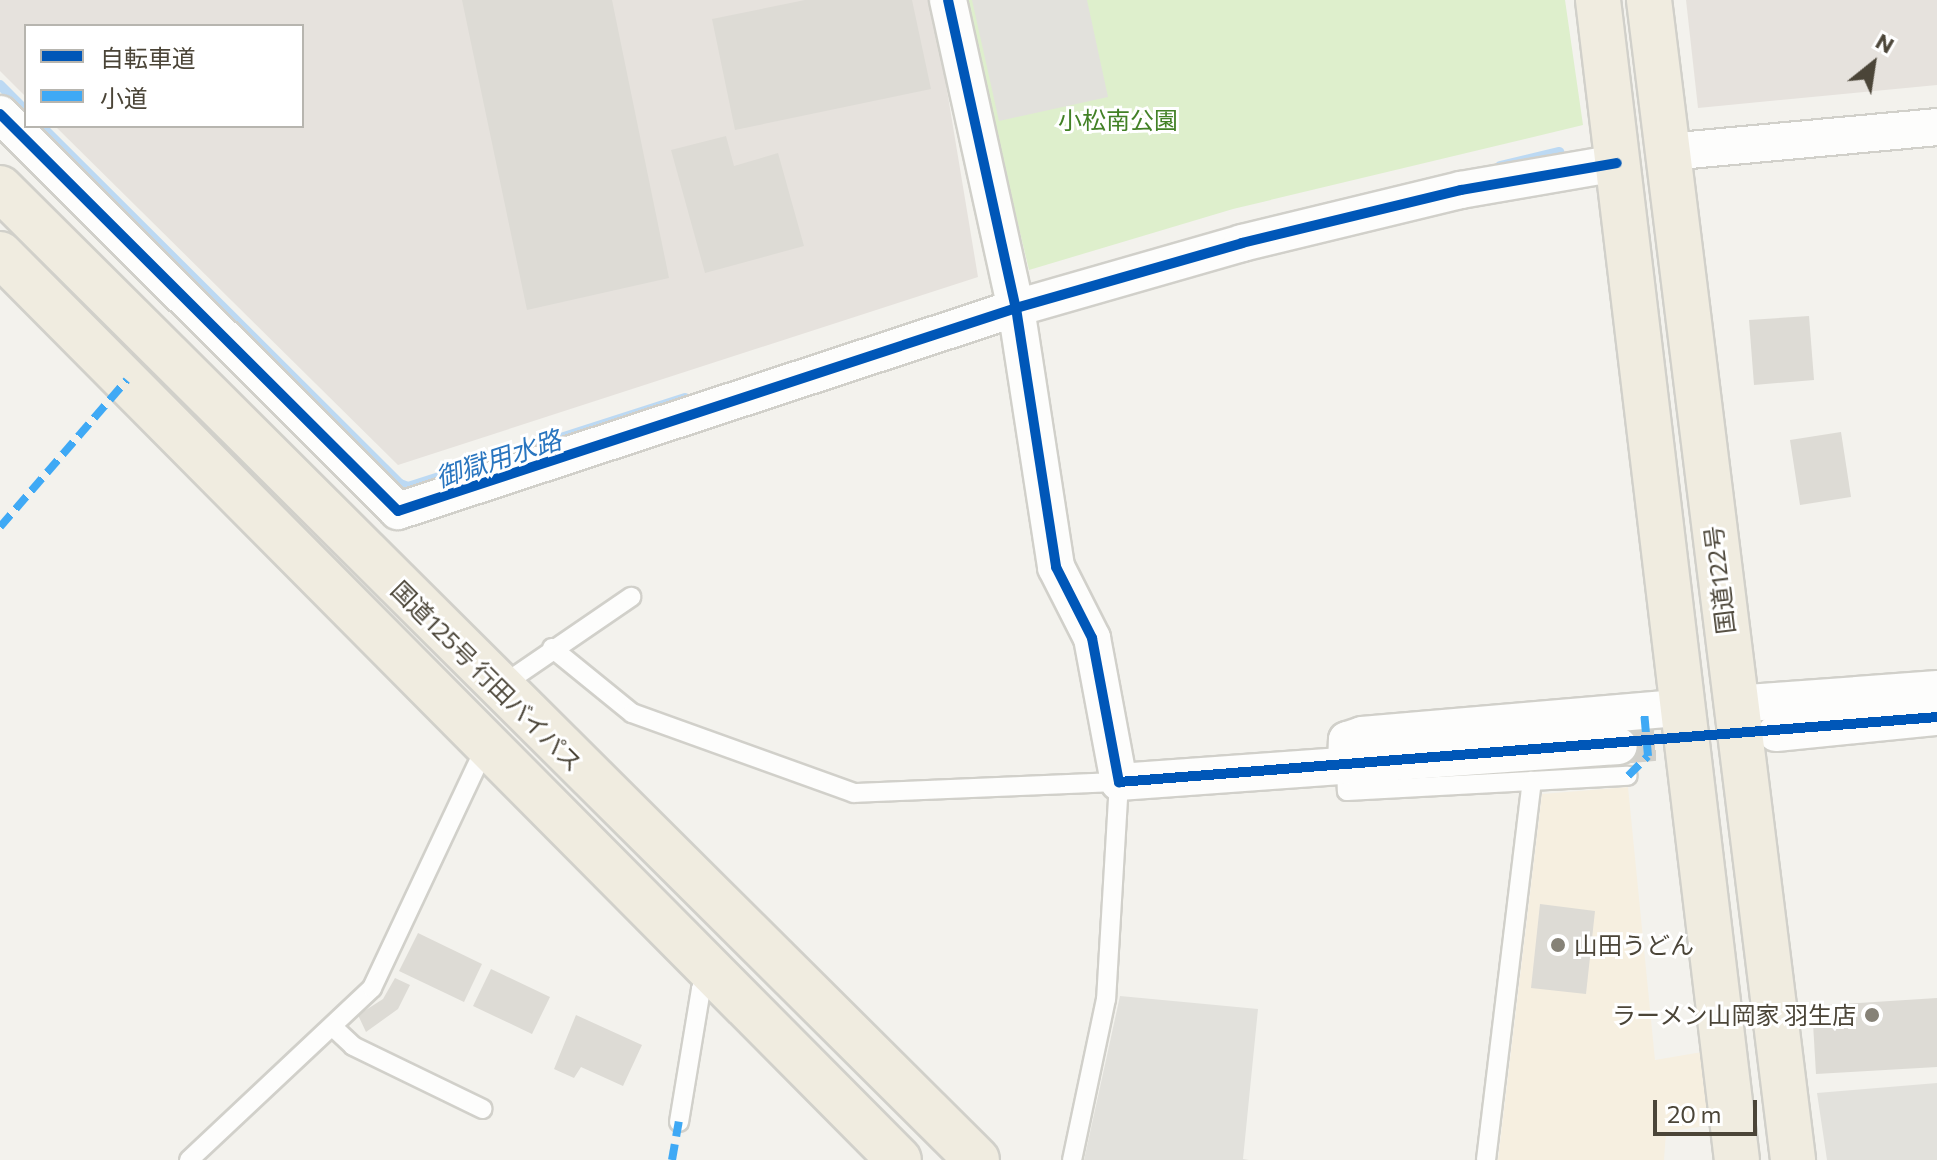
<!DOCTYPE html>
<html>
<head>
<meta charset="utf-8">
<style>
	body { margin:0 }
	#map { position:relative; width:1937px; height:1160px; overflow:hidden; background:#f3f2ed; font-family:Commissioner,"Noto Sans JP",sans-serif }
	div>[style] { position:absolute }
	.commercial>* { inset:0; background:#f6efe0 }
	.industrial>* { inset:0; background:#e6e2dd }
	.green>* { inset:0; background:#deefcc }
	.parking>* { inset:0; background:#e2e1dc }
	.stream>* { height:10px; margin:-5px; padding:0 5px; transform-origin:5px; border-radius:5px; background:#bcd9f3 }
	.building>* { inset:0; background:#dddbd5 }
	.minor-tunnel>* { height:36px; margin-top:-18px; transform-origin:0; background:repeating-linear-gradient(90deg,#d1cfc9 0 36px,transparent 0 54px) }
	.roads { filter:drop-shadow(2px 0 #d1d0ca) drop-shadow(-2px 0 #d1d0ca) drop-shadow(0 2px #d1d0ca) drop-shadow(0 -2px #d1d0ca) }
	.service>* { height:18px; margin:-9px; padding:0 9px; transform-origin:9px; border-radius:9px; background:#fdfdfc }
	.minor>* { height:36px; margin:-18px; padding:0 18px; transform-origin:18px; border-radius:18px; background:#fdfdfc }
	.trunk>* { height:44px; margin:-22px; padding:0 22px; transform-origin:22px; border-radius:22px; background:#f0ece0 }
	.quiet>* { height:8px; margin-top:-4px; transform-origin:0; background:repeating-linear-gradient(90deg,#3fa9f5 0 16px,transparent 0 24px) }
	.cycleway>* { height:10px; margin:-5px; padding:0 5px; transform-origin:5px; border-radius:5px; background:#0057b8 }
	.dots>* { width:22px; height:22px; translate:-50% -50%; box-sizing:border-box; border:4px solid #fff; border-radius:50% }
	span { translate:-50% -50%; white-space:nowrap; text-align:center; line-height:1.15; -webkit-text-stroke:6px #fff; paint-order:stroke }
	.park-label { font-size:24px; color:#428126 }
	.street-label { font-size:24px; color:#4b4538 }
	.poi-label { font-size:24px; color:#4b4538 }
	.left { translate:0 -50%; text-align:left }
	.right { translate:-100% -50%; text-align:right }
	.water-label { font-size:26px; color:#2975bf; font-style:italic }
	.legend { position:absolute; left:24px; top:24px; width:280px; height:104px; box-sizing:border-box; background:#fff; border:2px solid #b7b5af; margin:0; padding:10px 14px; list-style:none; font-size:24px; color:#4b4538 }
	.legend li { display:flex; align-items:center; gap:16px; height:40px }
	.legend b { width:40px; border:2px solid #b7b5af }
	.north { position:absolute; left:1833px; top:24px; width:80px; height:80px; -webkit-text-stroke:6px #fff; paint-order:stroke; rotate:30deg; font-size:22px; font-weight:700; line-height:32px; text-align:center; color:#4b4538 }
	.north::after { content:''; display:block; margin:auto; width:28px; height:36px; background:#4b4538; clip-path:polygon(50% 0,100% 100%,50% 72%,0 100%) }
	.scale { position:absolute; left:1653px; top:1100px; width:104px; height:36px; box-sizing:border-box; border:4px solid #4b4538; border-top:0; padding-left:10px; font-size:24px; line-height:28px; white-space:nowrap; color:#4b4538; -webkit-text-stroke:6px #fff; paint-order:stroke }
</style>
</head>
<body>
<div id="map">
	<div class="commercial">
		<i style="clip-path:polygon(1628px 787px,1655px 1060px,1702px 1052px,1712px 1125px,1666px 1132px,1664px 1160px,1498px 1160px,1542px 794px)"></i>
	</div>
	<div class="industrial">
		<i style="clip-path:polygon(0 0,932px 0,978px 277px,398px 465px,55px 126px,302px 126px,302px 26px,26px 26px,26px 97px,0 71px)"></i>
		<i style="clip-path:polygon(1686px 0,1937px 0,1937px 85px,1698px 108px)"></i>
	</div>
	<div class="green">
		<i style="clip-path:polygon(964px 0,1565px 0,1583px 125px,1233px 209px,1029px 270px)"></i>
	</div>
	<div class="parking">
		<i style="clip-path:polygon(972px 0,1087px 0,1108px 97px,999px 121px)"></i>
		<i style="clip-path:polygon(1120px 996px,1258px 1009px,1243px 1159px,1249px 1160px,1084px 1160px)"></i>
		<i style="clip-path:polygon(1937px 1083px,1937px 1160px,1827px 1160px,1817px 1093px)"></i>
	</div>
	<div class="stream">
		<i style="left:0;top:85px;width:37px;rotate:45deg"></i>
		<i style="left:41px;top:126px;width:507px;rotate:44.92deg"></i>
		<i style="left:400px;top:484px;width:9px;rotate:21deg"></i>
		<i style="left:408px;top:487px;width:291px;rotate:-17.8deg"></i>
		<i style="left:1500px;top:166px;width:61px;rotate:-13.3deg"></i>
	</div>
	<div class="building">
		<i style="clip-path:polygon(462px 0,612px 0,669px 278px,527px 310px)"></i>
		<i style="clip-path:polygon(805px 0,912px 0,931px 89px,735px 130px,712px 19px)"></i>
		<i style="clip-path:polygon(726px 136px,734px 166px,778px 153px,804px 246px,705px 273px,671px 150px)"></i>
		<i style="clip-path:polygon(1809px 316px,1814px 380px,1754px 385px,1749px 320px)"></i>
		<i style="clip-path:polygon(1841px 432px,1851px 497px,1800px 505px,1790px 440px)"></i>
		<i style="clip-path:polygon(1540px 904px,1595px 911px,1586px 994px,1531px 988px)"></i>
		<i style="clip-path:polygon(418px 933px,482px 964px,464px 1002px,399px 971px)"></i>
		<i style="clip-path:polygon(491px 969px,550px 997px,532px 1034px,473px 1006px)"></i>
		<i style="clip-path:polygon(395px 978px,410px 985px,398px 1009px,366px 1032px,358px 1015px,383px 999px)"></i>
		<i style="clip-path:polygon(1937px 998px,1937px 1067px,1816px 1074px,1812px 1006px)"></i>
		<i style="clip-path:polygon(576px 1015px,642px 1045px,623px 1086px,581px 1067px,574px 1078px,554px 1069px)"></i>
	</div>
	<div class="minor-tunnel">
		<i style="left:1619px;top:746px;width:150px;rotate:-5deg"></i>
	</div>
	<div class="roads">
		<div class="service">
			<i style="left:552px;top:648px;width:103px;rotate:39.1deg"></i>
			<i style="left:632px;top:713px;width:236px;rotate:19.8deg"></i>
			<i style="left:854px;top:793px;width:265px;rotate:-2.4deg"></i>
			<i style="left:1119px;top:782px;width:217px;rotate:93.4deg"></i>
			<i style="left:1106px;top:999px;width:165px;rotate:101.9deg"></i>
			<i style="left:501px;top:686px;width:158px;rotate:-34.4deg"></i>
			<i style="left:1346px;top:766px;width:25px;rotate:88deg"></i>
			<i style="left:1347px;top:791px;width:281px;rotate:-3.1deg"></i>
			<i style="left:334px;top:1028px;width:26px;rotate:43deg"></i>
			<i style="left:353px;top:1046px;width:144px;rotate:25.9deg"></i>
			<i style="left:679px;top:1122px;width:135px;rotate:-80.6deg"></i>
			<i style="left:701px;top:989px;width:22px;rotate:-54deg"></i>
			<i style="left:189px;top:1160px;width:251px;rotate:-43.2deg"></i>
			<i style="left:372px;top:988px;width:270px;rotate:-64.8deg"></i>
			<i style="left:1486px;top:1160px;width:382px;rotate:-83.1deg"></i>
		</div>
		<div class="minor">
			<i style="left:948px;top:0;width:315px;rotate:77.6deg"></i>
			<i style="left:1016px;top:308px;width:262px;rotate:81.2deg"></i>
			<i style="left:1056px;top:567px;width:80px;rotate:63.1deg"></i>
			<i style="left:1092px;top:638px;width:147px;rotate:79.4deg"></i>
			<i style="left:1119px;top:782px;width:501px;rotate:-4.12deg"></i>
			<i style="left:0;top:114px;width:562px;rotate:44.93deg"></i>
			<i style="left:398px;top:511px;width:650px;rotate:-18.18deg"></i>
			<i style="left:1016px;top:308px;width:235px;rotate:-16deg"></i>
			<i style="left:1242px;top:243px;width:225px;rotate:-13.6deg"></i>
			<i style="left:1461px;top:190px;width:158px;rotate:-9.8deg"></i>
			<i style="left:1668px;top:152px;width:270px;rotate:-5.3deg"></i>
			<i style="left:1734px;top:704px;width:204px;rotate:-4.2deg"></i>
			<i style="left:1776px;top:733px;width:162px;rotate:-5.7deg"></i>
			<i style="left:1346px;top:766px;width:26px;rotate:-88deg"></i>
			<i style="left:1347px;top:740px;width:16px;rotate:-18deg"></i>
			<i style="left:1362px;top:735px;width:325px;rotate:-4.9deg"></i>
		</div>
		<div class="trunk">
			<i style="left:1598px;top:0;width:1168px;rotate:83.17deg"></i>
			<i style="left:1649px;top:0;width:1169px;rotate:82.92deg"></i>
			<i style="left:0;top:188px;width:1378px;rotate:44.85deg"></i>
			<i style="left:0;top:254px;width:1276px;rotate:45.22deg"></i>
		</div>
	</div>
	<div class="quiet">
		<i style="left:0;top:527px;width:194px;rotate:-49.2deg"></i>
		<i style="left:1628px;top:776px;width:28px;rotate:-45deg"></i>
		<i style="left:1648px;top:756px;width:45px;rotate:-95.1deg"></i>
		<i style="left:672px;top:1160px;width:39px;rotate:-80deg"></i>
	</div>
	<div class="cycleway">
		<i style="left:948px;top:0;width:315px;rotate:77.6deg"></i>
		<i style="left:1016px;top:308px;width:262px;rotate:81.2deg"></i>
		<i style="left:1056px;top:567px;width:80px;rotate:63.1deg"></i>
		<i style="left:1092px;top:638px;width:147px;rotate:79.4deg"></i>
		<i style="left:1119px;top:782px;width:821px;rotate:-4.54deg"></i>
		<i style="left:0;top:114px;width:562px;rotate:44.93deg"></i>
		<i style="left:398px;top:511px;width:650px;rotate:-18.18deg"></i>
		<i style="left:1016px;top:308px;width:235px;rotate:-16deg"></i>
		<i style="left:1242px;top:243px;width:225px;rotate:-13.6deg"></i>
		<i style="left:1461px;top:190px;width:158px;rotate:-9.8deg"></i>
	</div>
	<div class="dots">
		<i style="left:1558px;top:945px;background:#868277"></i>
		<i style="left:1872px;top:1015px;background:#868277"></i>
	</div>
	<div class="park-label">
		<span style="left:1118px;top:120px">小松南公園</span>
	</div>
	<div class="street-label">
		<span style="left:1719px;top:580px;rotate:-97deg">国道122号</span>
		<span style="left:487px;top:676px;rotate:45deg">国道125号 行田バイパス</span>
	</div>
	<div class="poi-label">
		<span class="left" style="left:1574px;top:945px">山田うどん</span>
		<span class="right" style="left:1856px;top:1015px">ラーメン山岡家 羽生店</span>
	</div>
	<div class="water-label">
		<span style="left:498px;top:458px;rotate:-18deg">御獄用水路</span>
	</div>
	<ul class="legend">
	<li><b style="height:10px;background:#0057b8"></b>自転車道</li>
	<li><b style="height:10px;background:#3fa9f5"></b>小道</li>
	</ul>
	<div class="north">N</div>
	<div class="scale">20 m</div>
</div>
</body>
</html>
